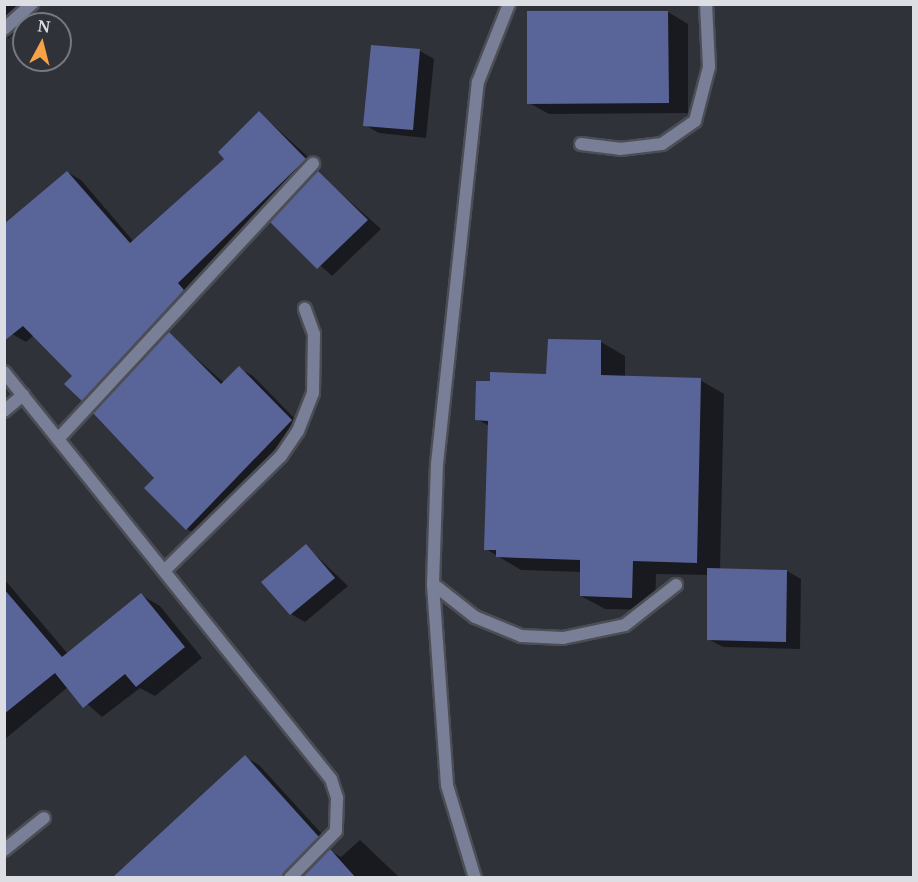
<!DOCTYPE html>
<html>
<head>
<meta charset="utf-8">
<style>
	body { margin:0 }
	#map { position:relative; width:918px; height:882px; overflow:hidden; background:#30323a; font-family:"Noto Serif",serif }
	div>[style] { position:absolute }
	.shadow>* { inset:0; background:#0007 }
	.building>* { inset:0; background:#596598 }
	.roads { filter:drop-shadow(2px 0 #4c4e55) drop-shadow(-2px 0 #4c4e55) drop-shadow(0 2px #4c4e55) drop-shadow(0 -2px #4c4e55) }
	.service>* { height:12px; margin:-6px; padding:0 6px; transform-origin:6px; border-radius:6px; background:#787f96 }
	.minor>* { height:12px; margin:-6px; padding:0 6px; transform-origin:6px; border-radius:6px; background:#787f96 }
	span { translate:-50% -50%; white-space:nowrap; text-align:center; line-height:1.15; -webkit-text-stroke:6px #30323a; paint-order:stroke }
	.frame { position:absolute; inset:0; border:6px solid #dcdee3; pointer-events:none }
	.north { position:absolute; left:12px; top:12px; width:60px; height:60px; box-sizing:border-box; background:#30323a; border:2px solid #75777e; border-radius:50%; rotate:7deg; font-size:16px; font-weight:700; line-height:24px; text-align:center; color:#dcdee3 }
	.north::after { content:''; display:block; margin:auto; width:21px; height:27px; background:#f7a149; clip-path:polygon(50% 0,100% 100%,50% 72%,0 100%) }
</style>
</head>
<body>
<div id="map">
	<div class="shadow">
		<i style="clip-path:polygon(4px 4px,27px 4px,34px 12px,8px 39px)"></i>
		<i style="clip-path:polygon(528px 12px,668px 12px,688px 24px,688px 113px,549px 114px,529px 103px)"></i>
		<i style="clip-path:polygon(372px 47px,420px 51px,434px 59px,426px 138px,379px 133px,365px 125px)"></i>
		<i style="clip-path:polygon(260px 113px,319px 167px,191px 292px,197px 298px,96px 408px,83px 400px,74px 375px,34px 335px,26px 342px,12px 334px,67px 172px,81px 180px,134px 242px,226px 159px)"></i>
		<i style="clip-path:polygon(318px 173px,381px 229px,332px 276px,272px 222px)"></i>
		<i style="clip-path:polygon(169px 334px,224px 383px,239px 368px,253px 376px,305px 429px,201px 537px,187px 529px,156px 478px)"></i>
		<i style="clip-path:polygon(549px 341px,601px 342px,625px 356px,625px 377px,700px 380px,724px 394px,720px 570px,787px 571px,801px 579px,800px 649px,723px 647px,708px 639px,709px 575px,656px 574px,655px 610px,605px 609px,581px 596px,582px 572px,521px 570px,486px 549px,489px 426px,477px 419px,548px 375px)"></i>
		<i style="clip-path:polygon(306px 546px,348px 586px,305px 622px,291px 614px)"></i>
		<i style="clip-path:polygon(4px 579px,68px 654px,141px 595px,160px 606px,202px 658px,155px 696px,140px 688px,102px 717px,68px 687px,5px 739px)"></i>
		<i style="clip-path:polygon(245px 757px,259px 765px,332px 845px,328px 850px,341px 857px,360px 840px,400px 878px,114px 878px)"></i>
	</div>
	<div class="building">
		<i style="clip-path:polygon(527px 11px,668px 11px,669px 103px,527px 104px)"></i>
		<i style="clip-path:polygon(371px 45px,420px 49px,413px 130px,363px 126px)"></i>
		<i style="clip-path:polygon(259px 111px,306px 159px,178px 283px,184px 290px,82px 401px,64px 384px,72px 376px,23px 326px,4px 341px,4px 224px,67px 171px,130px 243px,224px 159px,218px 152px)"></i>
		<i style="clip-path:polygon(318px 171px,368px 220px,317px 269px,270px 222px)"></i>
		<i style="clip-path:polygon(169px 332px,221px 384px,239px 366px,292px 420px,186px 530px,144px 488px,154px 478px,93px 413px)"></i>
		<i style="clip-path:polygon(548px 339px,601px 340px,601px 375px,701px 378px,697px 563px,633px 561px,632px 598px,580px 596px,580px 560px,496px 557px,496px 550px,484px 550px,488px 421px,475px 420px,476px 381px,490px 381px,490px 372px,546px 374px)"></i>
		<i style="clip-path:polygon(306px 544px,335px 578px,290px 615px,261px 582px)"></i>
		<i style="clip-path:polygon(707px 568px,787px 570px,786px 642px,707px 640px)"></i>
		<i style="clip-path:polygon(4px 589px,62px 657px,141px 593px,185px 647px,136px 687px,125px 674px,83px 708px,55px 673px,4px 714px)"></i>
		<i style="clip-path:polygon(245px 755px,319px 837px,282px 878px,112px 878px)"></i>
		<i style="clip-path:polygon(330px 849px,356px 878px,302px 878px)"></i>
	</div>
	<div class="roads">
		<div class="service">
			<i style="left:581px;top:144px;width:39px;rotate:7deg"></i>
			<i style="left:620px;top:149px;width:42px;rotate:-6.8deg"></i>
			<i style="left:662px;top:144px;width:40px;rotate:-34.9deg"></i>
			<i style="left:695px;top:121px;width:56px;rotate:-75.5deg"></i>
			<i style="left:709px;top:67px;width:63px;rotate:-92.7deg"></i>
			<i style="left:59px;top:438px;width:374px;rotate:-47.2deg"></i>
			<i style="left:165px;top:570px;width:163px;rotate:-44.5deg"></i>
			<i style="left:281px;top:456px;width:30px;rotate:-56deg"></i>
			<i style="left:298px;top:431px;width:41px;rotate:-68.5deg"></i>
			<i style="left:313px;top:393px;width:59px;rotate:-89deg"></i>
			<i style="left:314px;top:334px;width:27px;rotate:-110deg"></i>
			<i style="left:433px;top:584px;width:53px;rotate:38.2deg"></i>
			<i style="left:475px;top:617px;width:50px;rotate:22.4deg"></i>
			<i style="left:521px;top:636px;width:42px;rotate:2.7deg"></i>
			<i style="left:563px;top:638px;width:63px;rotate:-11.8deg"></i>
			<i style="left:625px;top:625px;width:65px;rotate:-38.1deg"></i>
		</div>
		<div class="minor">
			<i style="left:4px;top:29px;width:38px;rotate:-42deg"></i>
			<i style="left:4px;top:372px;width:522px;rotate:51.22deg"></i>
			<i style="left:331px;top:779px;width:20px;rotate:72deg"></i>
			<i style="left:337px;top:798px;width:33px;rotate:92deg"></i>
			<i style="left:336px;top:831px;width:66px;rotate:134.4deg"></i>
			<i style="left:4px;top:411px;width:25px;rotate:-40deg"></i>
			<i style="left:4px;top:850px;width:51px;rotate:-38.7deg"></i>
			<i style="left:475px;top:878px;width:97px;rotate:-106.8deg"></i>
			<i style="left:447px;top:785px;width:201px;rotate:-94deg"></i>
			<i style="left:433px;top:584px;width:120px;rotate:-88.1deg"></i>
			<i style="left:437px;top:464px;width:384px;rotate:-83.9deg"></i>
			<i style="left:478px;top:82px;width:84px;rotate:-68.3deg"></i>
		</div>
	</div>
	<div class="frame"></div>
	<div class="north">N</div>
</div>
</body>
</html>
